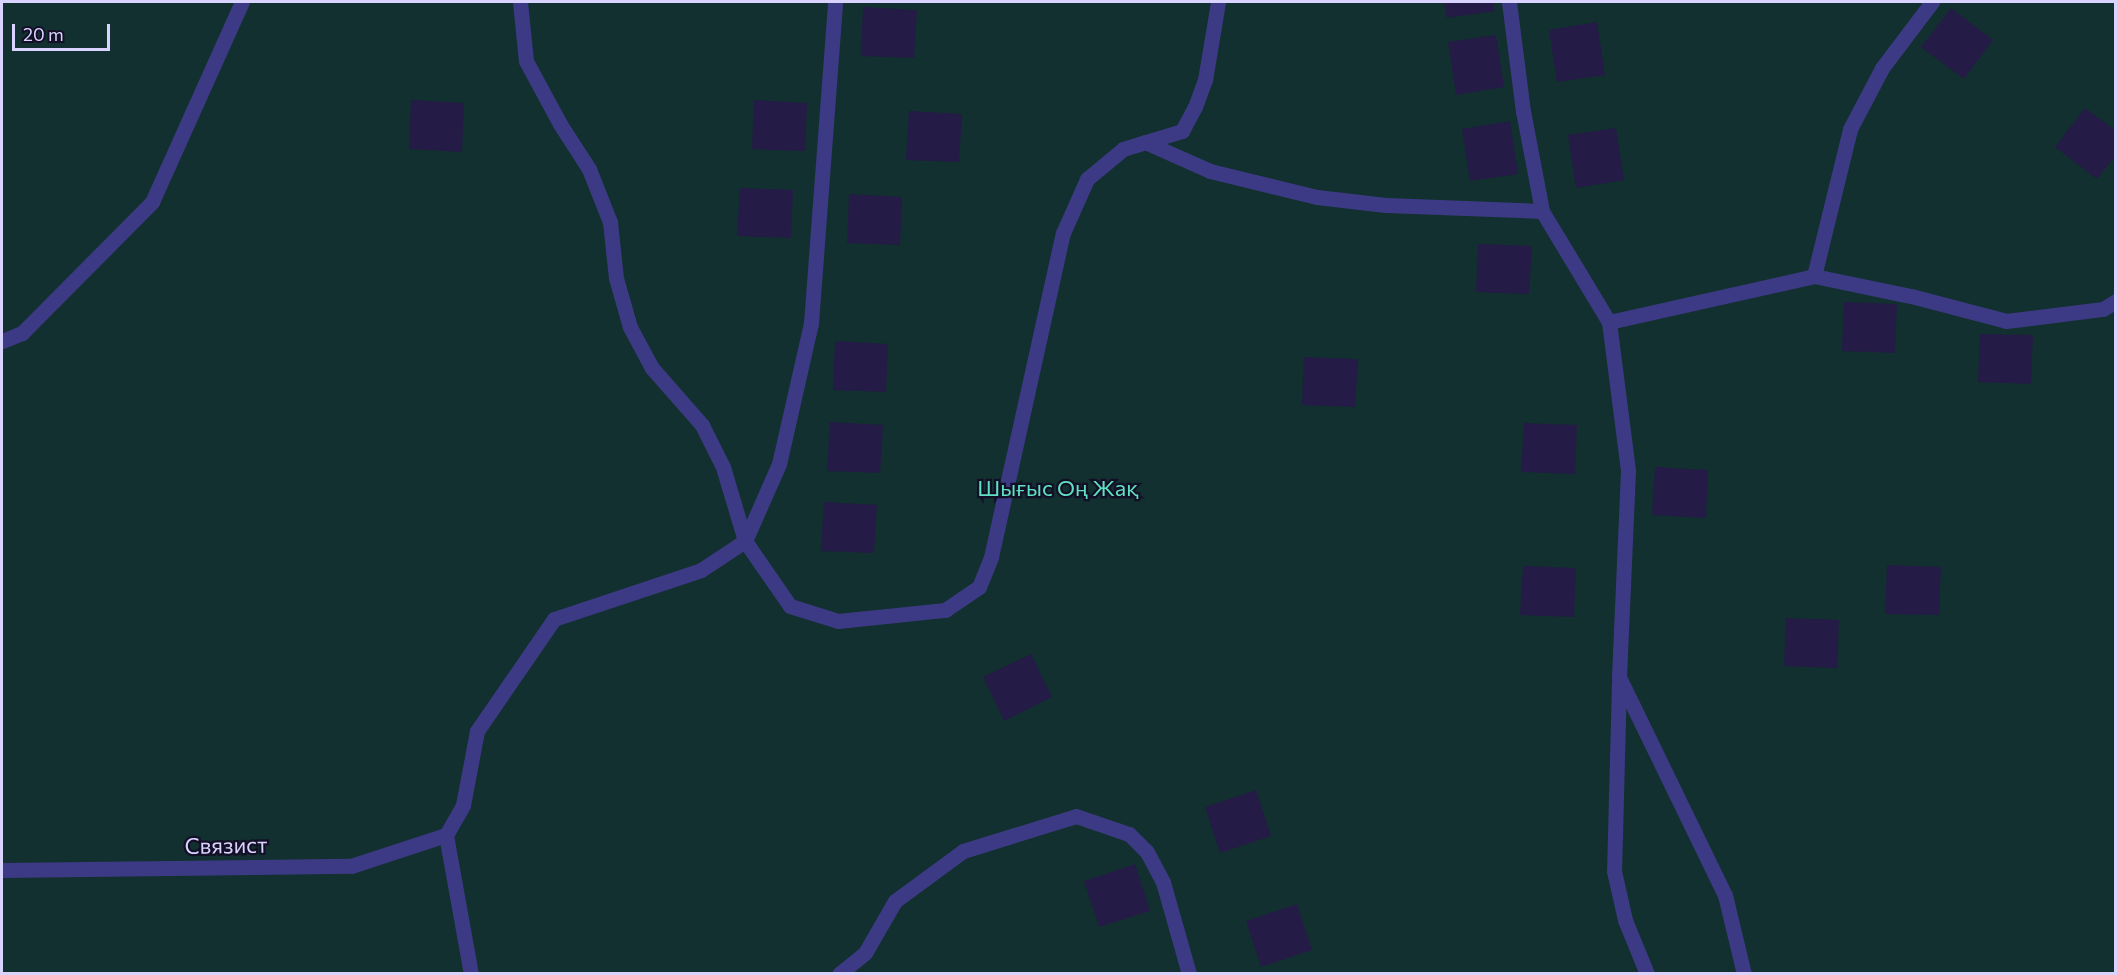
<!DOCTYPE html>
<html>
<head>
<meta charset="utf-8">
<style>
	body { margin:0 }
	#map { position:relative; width:2117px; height:975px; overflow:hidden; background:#130f26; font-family:Commissioner,sans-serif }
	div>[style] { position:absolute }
	.green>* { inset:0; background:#12302f }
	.building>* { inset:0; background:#241b47 }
	.service>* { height:15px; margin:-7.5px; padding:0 7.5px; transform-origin:7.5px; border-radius:7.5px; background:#3d3a85 }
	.minor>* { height:15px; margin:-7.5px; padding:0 7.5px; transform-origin:7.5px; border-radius:7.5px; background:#3d3a85 }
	span { translate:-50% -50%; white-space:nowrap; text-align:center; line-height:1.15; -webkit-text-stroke:4.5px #130f26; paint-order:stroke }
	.park-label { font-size:22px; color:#5fe0c0 }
	.street-label { font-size:22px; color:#d9d4ff }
	.frame { position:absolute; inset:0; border:3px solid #d9d4ff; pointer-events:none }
	.scale { position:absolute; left:12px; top:24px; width:98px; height:27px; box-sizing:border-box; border:3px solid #d9d4ff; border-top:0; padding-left:8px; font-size:18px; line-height:21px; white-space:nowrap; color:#d9d4ff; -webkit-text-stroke:4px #130f26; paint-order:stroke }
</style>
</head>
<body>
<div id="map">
	<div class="green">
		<i style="clip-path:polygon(2px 2px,2115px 2px,2115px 973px,2px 973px)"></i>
	</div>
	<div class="building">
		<i style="clip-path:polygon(1444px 2px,1493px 2px,1495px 11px,1447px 18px)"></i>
		<i style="clip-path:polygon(863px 7px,917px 10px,914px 58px,861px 56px)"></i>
		<i style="clip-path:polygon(1951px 8px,1993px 40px,1964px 79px,1921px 47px)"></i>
		<i style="clip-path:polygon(1597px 22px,1605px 75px,1557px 82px,1549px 30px)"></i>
		<i style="clip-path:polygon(1496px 35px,1504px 87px,1456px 95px,1448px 42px)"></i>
		<i style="clip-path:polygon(411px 100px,464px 103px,462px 152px,409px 149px)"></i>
		<i style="clip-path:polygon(754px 100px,807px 103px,805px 151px,752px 149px)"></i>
		<i style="clip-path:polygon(2085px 108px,2116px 131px,2116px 155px,2097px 179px,2055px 147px)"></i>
		<i style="clip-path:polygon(909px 111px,962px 114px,959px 162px,906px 160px)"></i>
		<i style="clip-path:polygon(1510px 121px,1518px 174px,1470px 181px,1462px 129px)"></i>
		<i style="clip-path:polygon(1616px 128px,1624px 180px,1576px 188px,1568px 135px)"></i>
		<i style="clip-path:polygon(740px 188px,793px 190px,791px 238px,737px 236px)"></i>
		<i style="clip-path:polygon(849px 194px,902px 197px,900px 245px,847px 243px)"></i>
		<i style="clip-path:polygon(1478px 244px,1532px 246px,1529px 294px,1476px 292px)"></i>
		<i style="clip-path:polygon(1844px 302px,1897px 304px,1895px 353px,1842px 351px)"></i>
		<i style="clip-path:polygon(1980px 334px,2033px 335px,2031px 384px,1978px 382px)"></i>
		<i style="clip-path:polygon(835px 341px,888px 344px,886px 392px,833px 390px)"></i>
		<i style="clip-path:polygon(1304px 357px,1358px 359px,1355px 407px,1302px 405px)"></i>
		<i style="clip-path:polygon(830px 422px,883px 425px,880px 473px,827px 471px)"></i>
		<i style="clip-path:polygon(1524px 423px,1577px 425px,1575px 474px,1521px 472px)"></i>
		<i style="clip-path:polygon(1655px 467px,1708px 470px,1706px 518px,1652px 515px)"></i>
		<i style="clip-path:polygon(824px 502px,877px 505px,874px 553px,821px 551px)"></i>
		<i style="clip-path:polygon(1887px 565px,1941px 567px,1939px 615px,1885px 614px)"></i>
		<i style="clip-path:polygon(1523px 566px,1576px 568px,1574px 617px,1520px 615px)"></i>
		<i style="clip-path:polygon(1786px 618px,1839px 620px,1837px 668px,1784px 666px)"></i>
		<i style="clip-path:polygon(1031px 654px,1052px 697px,1004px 721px,983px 677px)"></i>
		<i style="clip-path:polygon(1256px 790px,1271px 836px,1220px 853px,1205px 807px)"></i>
		<i style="clip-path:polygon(1135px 864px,1150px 911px,1099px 927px,1084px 881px)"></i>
		<i style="clip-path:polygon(1297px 904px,1312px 950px,1261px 967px,1246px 921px)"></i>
	</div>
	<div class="service">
		<i style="left:520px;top:2px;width:59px;rotate:84.2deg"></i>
		<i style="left:526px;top:61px;width:72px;rotate:61.6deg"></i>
		<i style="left:560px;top:124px;width:54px;rotate:57.2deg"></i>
		<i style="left:589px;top:169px;width:57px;rotate:68.4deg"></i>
		<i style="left:610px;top:222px;width:56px;rotate:83.9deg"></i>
		<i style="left:616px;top:278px;width:51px;rotate:74.1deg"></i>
		<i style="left:630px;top:327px;width:47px;rotate:61.8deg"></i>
		<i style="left:652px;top:368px;width:76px;rotate:48.7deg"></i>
		<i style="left:702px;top:425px;width:47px;rotate:63.4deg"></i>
		<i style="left:723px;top:467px;width:77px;rotate:73.4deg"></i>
		<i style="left:745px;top:541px;width:79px;rotate:55.3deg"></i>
		<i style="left:790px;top:606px;width:50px;rotate:17.4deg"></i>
		<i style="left:838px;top:621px;width:108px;rotate:-5.9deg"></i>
		<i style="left:945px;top:610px;width:41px;rotate:-34.1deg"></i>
		<i style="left:979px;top:587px;width:32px;rotate:-68deg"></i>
		<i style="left:991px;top:557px;width:332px;rotate:-77.5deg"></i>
		<i style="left:1063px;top:233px;width:59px;rotate:-66deg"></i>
		<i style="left:1087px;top:179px;width:47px;rotate:-39.8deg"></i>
		<i style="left:1123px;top:149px;width:62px;rotate:-17deg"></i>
		<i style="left:1182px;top:131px;width:27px;rotate:-62deg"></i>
		<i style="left:1195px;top:107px;width:29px;rotate:-70deg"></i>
		<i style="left:1205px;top:80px;width:79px;rotate:-80.5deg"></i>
		<i style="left:1509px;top:2px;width:110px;rotate:82.7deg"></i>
		<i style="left:1523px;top:111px;width:102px;rotate:79.2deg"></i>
		<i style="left:1542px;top:211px;width:130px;rotate:58.9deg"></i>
		<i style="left:1609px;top:322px;width:150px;rotate:82.7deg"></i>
		<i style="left:1628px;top:471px;width:206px;rotate:92.5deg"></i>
		<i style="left:1619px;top:677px;width:242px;rotate:64.1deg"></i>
		<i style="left:1725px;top:895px;width:81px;rotate:76.5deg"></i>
		<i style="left:1145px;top:142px;width:71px;rotate:24deg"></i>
		<i style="left:1210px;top:171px;width:110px;rotate:13.7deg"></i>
		<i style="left:1317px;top:197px;width:69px;rotate:6.6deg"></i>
		<i style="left:1386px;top:205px;width:156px;rotate:2.2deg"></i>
		<i style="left:1814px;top:276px;width:151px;rotate:-76.2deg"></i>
		<i style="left:1850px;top:129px;width:69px;rotate:-62.3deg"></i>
		<i style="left:1882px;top:68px;width:83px;rotate:-52.9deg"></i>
		<i style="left:2px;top:341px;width:22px;rotate:-22deg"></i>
		<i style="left:22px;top:333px;width:185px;rotate:-45.2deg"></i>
		<i style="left:152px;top:202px;width:219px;rotate:-65.8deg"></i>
		<i style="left:1619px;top:682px;width:189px;rotate:91.5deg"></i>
		<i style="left:1614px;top:871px;width:50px;rotate:77.3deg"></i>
		<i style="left:1625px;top:920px;width:58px;rotate:67.8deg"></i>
		<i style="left:839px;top:974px;width:33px;rotate:-39deg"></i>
		<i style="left:865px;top:953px;width:60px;rotate:-60deg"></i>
		<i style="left:895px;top:901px;width:84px;rotate:-36.3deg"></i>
		<i style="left:963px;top:851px;width:118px;rotate:-17.2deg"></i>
		<i style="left:1076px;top:816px;width:56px;rotate:18.8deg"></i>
		<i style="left:1129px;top:834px;width:25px;rotate:45deg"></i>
		<i style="left:1147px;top:852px;width:34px;rotate:62deg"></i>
		<i style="left:1163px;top:882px;width:96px;rotate:74.2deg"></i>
	</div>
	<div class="minor">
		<i style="left:1609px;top:322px;width:210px;rotate:-12.6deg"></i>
		<i style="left:1814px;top:276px;width:99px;rotate:11.7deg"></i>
		<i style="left:1911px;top:296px;width:98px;rotate:14.7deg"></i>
		<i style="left:2006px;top:321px;width:98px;rotate:-7.1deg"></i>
		<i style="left:2103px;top:309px;width:15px;rotate:-32deg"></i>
		<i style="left:2px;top:870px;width:349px;rotate:-0.7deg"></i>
		<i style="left:351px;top:866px;width:100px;rotate:-18.1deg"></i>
		<i style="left:471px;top:974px;width:141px;rotate:-100.2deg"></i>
		<i style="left:446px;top:835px;width:34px;rotate:-60deg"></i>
		<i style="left:463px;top:805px;width:75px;rotate:-79.3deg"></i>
		<i style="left:477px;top:731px;width:136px;rotate:-55.5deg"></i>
		<i style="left:554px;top:619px;width:155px;rotate:-18.4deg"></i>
		<i style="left:701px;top:570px;width:53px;rotate:-33.4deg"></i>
		<i style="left:745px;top:541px;width:84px;rotate:-66.2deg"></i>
		<i style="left:779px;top:464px;width:145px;rotate:-77.2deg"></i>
		<i style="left:811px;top:323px;width:322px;rotate:-85.7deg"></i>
	</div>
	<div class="park-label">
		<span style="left:1058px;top:488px">Шығыс Оң Жақ</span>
	</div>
	<div class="street-label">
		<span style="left:226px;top:845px;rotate:-1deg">Связист</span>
	</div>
	<div class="frame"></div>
	<div class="scale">20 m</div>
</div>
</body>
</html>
